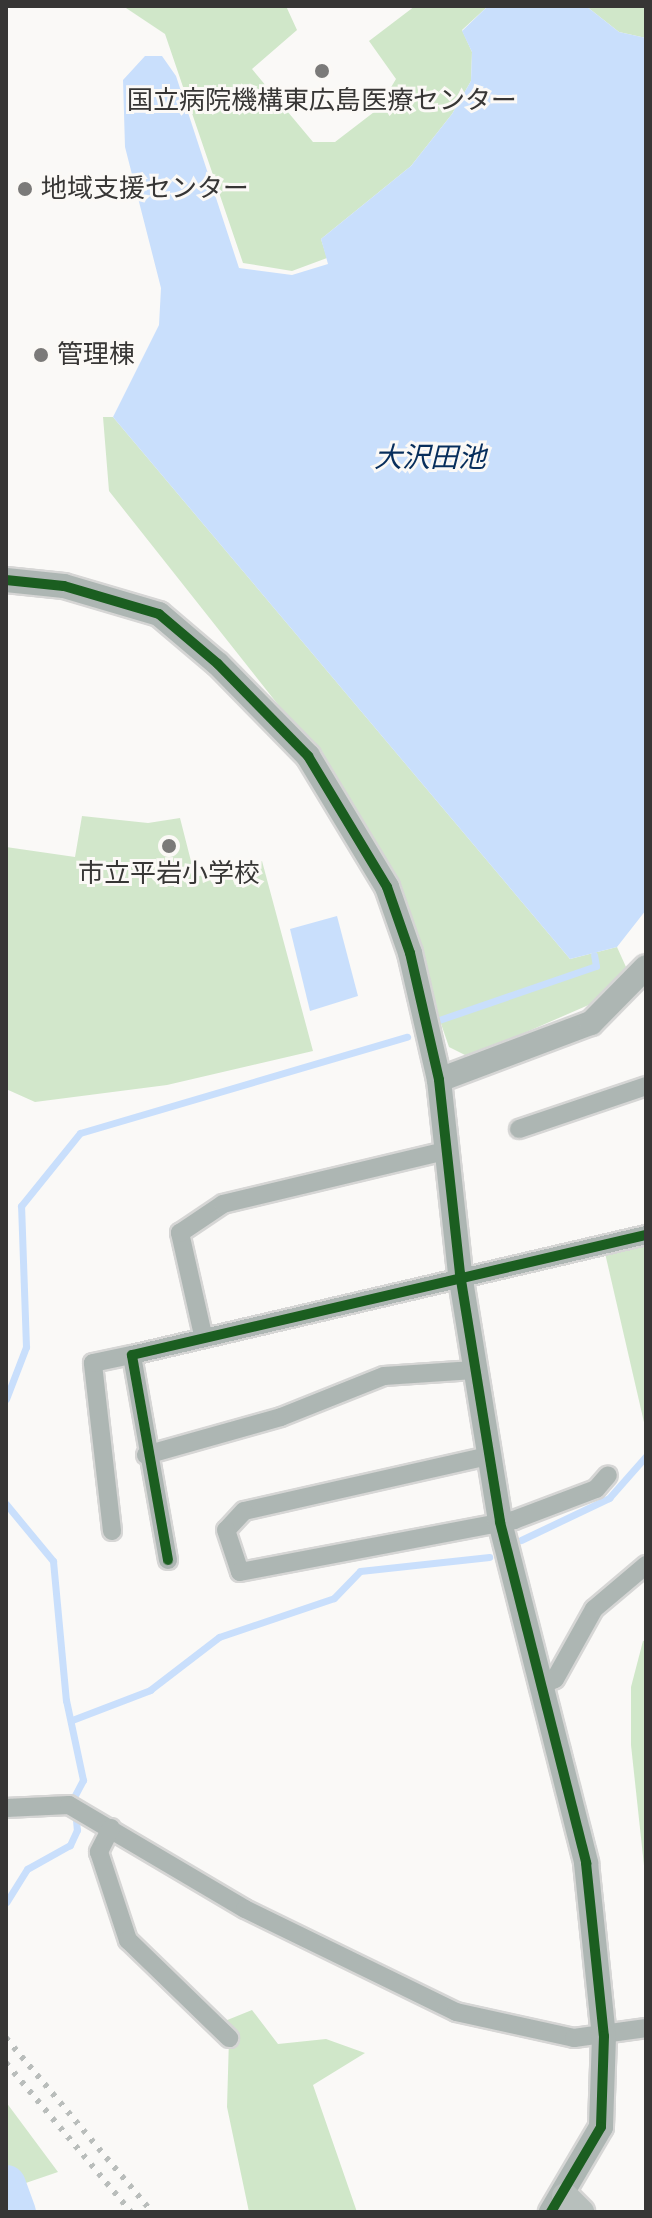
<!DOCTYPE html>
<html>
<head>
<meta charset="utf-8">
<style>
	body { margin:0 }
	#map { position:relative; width:652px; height:2218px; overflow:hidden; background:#faf9f7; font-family:"Times New Roman","Noto Sans JP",serif }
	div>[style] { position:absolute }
	.green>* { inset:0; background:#d2e7cb }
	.forest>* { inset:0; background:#d0e7c9 }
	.water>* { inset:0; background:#c9dffc }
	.stream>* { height:7px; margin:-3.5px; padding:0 3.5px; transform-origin:3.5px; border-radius:3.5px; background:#c9dffc }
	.river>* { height:40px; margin:-20px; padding:0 20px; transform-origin:20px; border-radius:20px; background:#c9dffc }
	.roads { filter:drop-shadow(2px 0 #d6d6d5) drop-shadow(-2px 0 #d6d6d5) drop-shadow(0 2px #d6d6d5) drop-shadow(0 -2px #d6d6d5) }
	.minor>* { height:18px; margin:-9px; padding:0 9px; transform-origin:9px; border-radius:9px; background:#adb6b3 }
	.tertiary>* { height:24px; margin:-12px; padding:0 12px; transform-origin:12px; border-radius:12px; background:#adb6b3 }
	.secondary>* { height:26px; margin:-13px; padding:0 13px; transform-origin:13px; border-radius:13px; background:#b7bfbc }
	.rail>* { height:6px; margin-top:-3px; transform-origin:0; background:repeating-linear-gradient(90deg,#b9bdbb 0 4px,transparent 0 12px) }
	.cycleway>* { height:10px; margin:-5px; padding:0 5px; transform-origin:5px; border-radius:5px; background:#1b5e20 }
	.dots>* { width:22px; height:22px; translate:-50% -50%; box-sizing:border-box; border:4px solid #fbf9f6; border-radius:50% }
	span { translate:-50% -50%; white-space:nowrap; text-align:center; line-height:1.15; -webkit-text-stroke:6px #fbf9f6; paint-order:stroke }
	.poi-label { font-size:26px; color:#373635 }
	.left { translate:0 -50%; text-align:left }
	.water-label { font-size:28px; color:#072e5c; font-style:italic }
	.frame { position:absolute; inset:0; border:8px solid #373635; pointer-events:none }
</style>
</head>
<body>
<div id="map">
	<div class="green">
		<i style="clip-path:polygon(103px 417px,113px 417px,570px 959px,617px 947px,626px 967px,607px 997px,469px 1057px,449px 1047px,397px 896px,325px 764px,109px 491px)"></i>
		<i style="clip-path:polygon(82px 816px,148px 823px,180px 818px,195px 877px,262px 861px,313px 1051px,167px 1085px,35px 1102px,6px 1089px,6px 847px,75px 857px)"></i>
		<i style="clip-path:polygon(646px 1244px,646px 1431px,605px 1253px)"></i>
		<i style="clip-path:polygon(6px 2102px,58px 2172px,17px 2186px,37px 2212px,6px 2212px)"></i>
	</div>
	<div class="forest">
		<i style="clip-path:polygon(123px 6px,286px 6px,297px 30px,252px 69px,313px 142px,335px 142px,378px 109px,396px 79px,369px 41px,415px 6px,488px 6px,462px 30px,472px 52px,471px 81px,452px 114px,411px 166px,321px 239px,327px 258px,292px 271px,243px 263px,165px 34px)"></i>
		<i style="clip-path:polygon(586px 6px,646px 6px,646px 38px,619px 32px)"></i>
		<i style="clip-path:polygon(643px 1641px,646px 1640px,646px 1884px,631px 1745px,631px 1687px)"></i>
		<i style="clip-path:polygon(252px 2010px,278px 2044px,326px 2039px,365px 2053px,313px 2085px,357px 2212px,249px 2212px,227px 2107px,229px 2038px,215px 2025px)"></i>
	</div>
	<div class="water">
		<i style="clip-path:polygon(488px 6px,586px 6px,619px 32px,646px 38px,646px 910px,617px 947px,570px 959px,113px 417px,159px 325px,161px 288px,125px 147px,123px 80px,145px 56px,162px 56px,176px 76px,239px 268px,292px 275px,328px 264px,321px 239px,411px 166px,452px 114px,471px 81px,472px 52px,462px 31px)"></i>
		<i style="clip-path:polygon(337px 916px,358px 996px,310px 1011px,290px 929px)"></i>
	</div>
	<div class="stream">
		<i style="left:439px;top:1020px;width:166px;rotate:-19deg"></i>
		<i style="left:596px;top:966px;width:11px;rotate:-100deg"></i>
		<i style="left:6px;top:1399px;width:56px;rotate:-69deg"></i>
		<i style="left:26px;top:1347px;width:141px;rotate:-92deg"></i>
		<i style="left:21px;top:1206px;width:94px;rotate:-51.1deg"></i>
		<i style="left:80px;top:1133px;width:341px;rotate:-16.4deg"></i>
		<i style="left:6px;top:1504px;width:74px;rotate:50.5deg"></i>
		<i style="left:53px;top:1561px;width:140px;rotate:84.7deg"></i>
		<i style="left:66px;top:1700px;width:82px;rotate:78deg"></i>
		<i style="left:83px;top:1780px;width:19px;rotate:118deg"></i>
		<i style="left:74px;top:1797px;width:33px;rotate:85deg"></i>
		<i style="left:77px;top:1830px;width:17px;rotate:115deg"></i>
		<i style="left:70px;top:1845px;width:49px;rotate:150.8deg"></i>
		<i style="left:27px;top:1869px;width:39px;rotate:122deg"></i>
		<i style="left:521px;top:1540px;width:98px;rotate:-25.5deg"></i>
		<i style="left:609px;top:1498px;width:56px;rotate:-48.6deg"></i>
		<i style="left:72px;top:1720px;width:84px;rotate:-21deg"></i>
		<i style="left:150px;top:1690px;width:87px;rotate:-37.5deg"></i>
		<i style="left:219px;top:1637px;width:121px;rotate:-18.7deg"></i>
		<i style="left:334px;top:1598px;width:37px;rotate:-46deg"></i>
		<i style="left:360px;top:1571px;width:130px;rotate:-6.2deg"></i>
	</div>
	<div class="river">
		<i style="left:6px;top:2185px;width:29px;rotate:70deg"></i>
	</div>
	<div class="roads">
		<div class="minor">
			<i style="left:519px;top:1129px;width:134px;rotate:-18.7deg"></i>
			<i style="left:203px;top:1335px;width:105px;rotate:-102.7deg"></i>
			<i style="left:180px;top:1233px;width:52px;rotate:-34deg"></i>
			<i style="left:223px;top:1204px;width:229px;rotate:-13.4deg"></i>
			<i style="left:146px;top:1455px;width:140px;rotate:-15.7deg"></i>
			<i style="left:281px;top:1417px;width:111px;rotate:-21.7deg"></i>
			<i style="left:384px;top:1376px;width:90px;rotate:-3.8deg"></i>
			<i style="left:488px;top:1456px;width:250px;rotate:167.3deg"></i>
			<i style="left:244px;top:1511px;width:26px;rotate:133deg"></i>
			<i style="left:226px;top:1530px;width:44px;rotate:71.6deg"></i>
			<i style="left:240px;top:1572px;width:279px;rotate:-10.7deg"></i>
			<i style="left:514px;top:1520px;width:88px;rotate:-20.7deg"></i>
			<i style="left:596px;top:1489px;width:18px;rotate:-49deg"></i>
			<i style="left:112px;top:1531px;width:169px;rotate:-96.5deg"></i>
			<i style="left:93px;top:1363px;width:40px;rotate:-12deg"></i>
			<i style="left:168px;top:1560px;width:208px;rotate:-100deg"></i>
			<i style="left:132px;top:1355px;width:528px;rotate:-13.14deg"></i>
			<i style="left:542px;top:1685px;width:14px;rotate:-25deg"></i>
			<i style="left:555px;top:1679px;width:80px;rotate:-60.9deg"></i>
			<i style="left:594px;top:1609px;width:68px;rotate:-40.2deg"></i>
			<i style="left:6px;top:1808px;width:63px;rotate:-2.7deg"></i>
			<i style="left:69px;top:1805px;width:204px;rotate:30.6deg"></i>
			<i style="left:245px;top:1909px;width:235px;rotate:26deg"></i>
			<i style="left:456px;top:2012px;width:121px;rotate:12.4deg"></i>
			<i style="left:574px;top:2038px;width:73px;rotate:-7.9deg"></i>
			<i style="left:111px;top:1828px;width:27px;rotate:117deg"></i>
			<i style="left:99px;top:1852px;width:93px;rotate:71.8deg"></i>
			<i style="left:128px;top:1940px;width:141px;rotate:44.1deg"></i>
		</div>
		<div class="tertiary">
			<i style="left:6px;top:580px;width:58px;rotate:5.9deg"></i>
			<i style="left:64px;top:586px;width:99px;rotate:16.4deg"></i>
			<i style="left:159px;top:614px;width:77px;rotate:40.3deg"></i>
			<i style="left:218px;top:664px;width:129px;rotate:45.6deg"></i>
			<i style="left:308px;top:756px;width:153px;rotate:58.9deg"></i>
			<i style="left:387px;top:887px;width:70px;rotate:70.8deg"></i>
			<i style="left:410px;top:953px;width:130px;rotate:77.1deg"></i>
			<i style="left:439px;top:1080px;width:195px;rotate:83.8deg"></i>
			<i style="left:460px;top:1274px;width:251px;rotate:80.8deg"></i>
			<i style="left:500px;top:1522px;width:352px;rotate:75.8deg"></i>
			<i style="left:586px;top:1863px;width:174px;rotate:84.1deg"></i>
			<i style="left:604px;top:2036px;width:91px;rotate:91.9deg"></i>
			<i style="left:601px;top:2127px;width:99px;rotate:120.5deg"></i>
			<i style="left:439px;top:1080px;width:162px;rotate:-20.6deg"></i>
			<i style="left:591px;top:1023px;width:78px;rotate:-45.5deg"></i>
		</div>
		<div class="secondary">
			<i style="left:565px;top:2196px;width:23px;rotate:45deg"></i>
		</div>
	</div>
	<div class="rail">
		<i style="left:6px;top:2038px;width:227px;rotate:50deg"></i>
		<i style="left:6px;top:2063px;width:194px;rotate:50deg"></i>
	</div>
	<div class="cycleway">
		<i style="left:6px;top:580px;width:58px;rotate:5.9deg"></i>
		<i style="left:64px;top:586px;width:99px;rotate:16.4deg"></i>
		<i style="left:159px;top:614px;width:77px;rotate:40.3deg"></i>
		<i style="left:218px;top:664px;width:129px;rotate:45.6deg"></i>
		<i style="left:308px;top:756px;width:153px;rotate:58.9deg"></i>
		<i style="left:387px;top:887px;width:70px;rotate:70.8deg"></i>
		<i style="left:410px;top:953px;width:130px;rotate:77.1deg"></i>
		<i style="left:439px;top:1080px;width:195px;rotate:83.8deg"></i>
		<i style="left:460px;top:1274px;width:251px;rotate:80.8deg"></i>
		<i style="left:500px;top:1522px;width:352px;rotate:75.8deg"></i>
		<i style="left:586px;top:1863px;width:174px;rotate:84.1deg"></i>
		<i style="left:604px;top:2036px;width:91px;rotate:91.9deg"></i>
		<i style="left:601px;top:2127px;width:99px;rotate:120.5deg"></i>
		<i style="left:168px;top:1560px;width:208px;rotate:-100deg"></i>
		<i style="left:132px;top:1355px;width:528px;rotate:-13.14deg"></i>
	</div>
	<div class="dots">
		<i style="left:322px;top:71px;background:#7b7a79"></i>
		<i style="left:25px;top:189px;background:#7b7a79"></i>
		<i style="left:41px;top:355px;background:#7b7a79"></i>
		<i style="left:169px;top:846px;background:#7b7a79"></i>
	</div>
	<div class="poi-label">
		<span style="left:322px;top:101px">国立病院機構東広島医療センター</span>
		<span class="left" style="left:41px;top:189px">地域支援センター</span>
		<span class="left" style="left:57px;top:355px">管理棟</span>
		<span style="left:169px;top:874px">市立平岩小学校</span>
	</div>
	<div class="water-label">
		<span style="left:430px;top:458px">大沢田池</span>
	</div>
	<div class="frame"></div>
</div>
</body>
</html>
